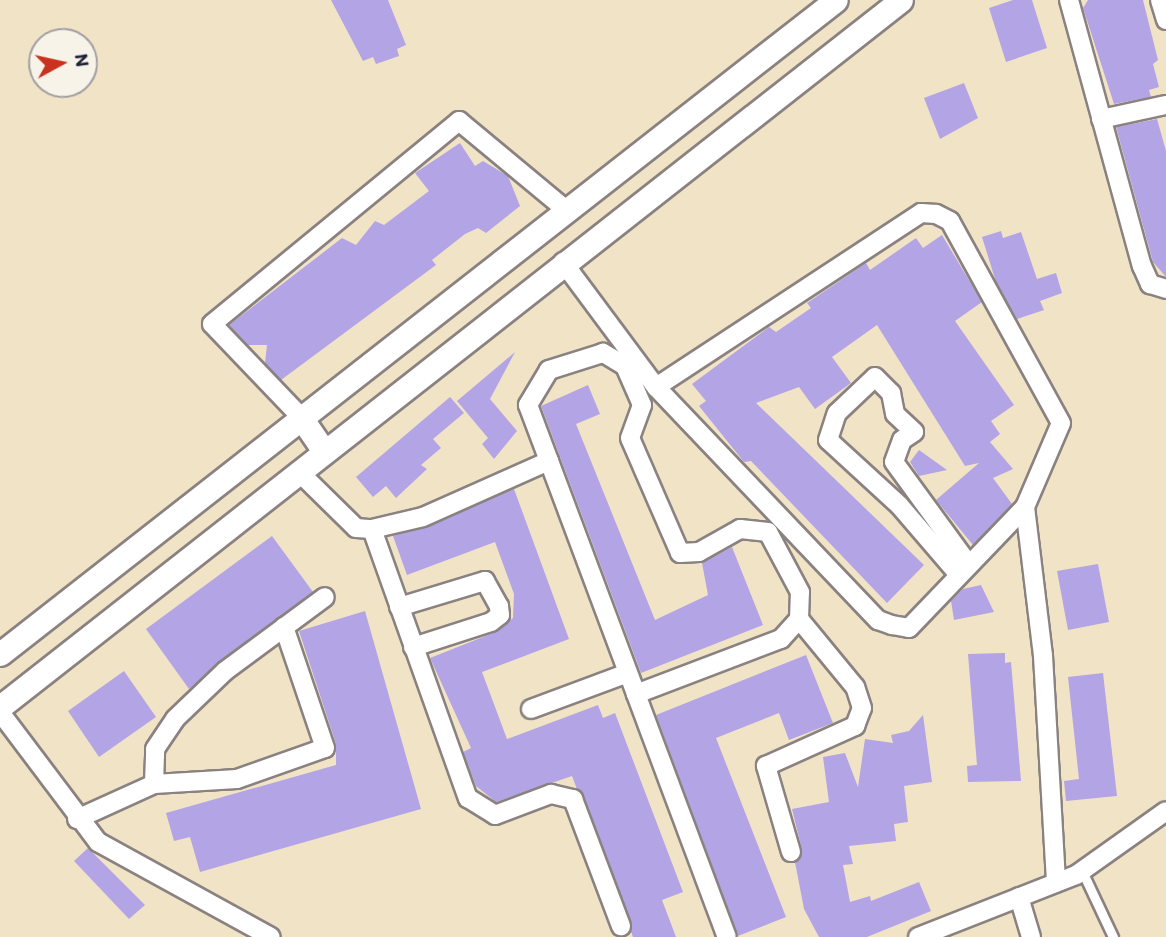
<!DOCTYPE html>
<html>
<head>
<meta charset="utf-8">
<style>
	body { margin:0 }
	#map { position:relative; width:1166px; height:937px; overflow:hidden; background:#f1e3c6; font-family:Itim,sans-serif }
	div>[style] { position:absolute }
	.building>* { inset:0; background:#b3a4e6 }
	.roads { filter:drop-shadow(2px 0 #8a8280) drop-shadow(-2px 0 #8a8280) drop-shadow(0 2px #8a8280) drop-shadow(0 -2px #8a8280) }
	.service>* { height:9px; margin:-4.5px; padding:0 4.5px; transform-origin:4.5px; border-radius:4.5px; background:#fff }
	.minor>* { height:18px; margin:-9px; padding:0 9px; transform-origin:9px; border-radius:9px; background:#fff }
	.tertiary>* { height:23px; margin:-11.5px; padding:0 11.5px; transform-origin:11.5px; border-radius:11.5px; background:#fff }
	span { translate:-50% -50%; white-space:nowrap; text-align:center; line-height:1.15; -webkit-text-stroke:5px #f7f3e8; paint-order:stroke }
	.north { position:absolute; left:28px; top:28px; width:70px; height:70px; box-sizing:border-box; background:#f7f3e8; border:2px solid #a29fa3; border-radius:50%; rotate:82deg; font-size:19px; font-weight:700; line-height:28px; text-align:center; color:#22223b }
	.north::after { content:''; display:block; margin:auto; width:24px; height:32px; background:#c8321e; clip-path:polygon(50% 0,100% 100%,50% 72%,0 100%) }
</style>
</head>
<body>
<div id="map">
	<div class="building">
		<i style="clip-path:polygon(331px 0,388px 0,406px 45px,397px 49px,399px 56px,376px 64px,373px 57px,363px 61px)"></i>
		<i style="clip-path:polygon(1013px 0,1032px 0,1047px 48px,1006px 62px,989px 8px)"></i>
		<i style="clip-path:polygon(1088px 0,1143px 0,1158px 60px,1153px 64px,1159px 87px,1149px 90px,1151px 97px,1114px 104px,1083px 8px)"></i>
		<i style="clip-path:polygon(964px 83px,978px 118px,940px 139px,924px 98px)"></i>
		<i style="clip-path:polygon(1157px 119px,1166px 151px,1166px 277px,1153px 262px,1116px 127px)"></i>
		<i style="clip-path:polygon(460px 143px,475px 166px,483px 161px,508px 176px,520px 206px,486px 233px,478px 228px,465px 234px,432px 260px,436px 265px,281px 380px,265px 363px,267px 345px,248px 345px,229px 325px,342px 238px,356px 245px,375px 221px,384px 225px,429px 191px,415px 173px)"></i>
		<i style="clip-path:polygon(1001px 231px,1003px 238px,1021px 232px,1037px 279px,1056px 273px,1062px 293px,1040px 301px,1044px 310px,1017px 319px,996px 282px,982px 237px)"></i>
		<i style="clip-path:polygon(942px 235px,982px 302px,955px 321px,1014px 405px,991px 421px,1000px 434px,990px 442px,1013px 469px,993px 478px,1012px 504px,973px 545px,936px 500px,979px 463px,965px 466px,877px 325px,832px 357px,851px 383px,815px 409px,799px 387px,756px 403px,924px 565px,887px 603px,751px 461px,744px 462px,699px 406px,706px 401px,692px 384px,769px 327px,776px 332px,811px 308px,807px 303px,866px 263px,870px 270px,916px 238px,923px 248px)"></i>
		<i style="clip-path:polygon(515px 352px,490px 399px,517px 431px,494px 459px,482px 444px,488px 438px,457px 401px)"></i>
		<i style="clip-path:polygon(588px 385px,600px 414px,576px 424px,655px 620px,708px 595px,702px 563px,732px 547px,763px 625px,641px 673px,541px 406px)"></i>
		<i style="clip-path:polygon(450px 397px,464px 413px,433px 439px,441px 448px,421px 465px,427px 469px,396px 498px,386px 486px,373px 497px,356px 477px)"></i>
		<i style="clip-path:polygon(919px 450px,947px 470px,919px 476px,910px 462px)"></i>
		<i style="clip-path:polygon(514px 489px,569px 639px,482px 672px,507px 739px,598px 705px,603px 718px,615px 713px,683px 892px,662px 900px,676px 937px,633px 937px,572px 776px,496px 802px,476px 786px,463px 752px,471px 748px,430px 658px,498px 631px,513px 618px,514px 594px,495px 542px,407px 575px,393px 536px)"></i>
		<i style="clip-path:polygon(272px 536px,313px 592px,189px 689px,146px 629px)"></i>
		<i style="clip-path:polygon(1098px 564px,1109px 622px,1068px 630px,1057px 571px)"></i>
		<i style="clip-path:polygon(981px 585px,994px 612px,954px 620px,951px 601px,963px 589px)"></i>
		<i style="clip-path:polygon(365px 611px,421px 809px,200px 872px,190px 837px,174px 841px,166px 813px,336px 765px,336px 744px,299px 631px)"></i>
		<i style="clip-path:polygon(1005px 653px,1005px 663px,1011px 662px,1021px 781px,968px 782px,967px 766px,977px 765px,968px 654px)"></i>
		<i style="clip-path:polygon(806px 655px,833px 723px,789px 740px,779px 713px,716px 738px,786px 917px,738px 936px,656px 715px)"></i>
		<i style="clip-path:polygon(124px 671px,156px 717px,99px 757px,68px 711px)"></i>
		<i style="clip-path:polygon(1103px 673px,1117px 796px,1066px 801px,1064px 781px,1079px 779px,1068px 677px)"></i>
		<i style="clip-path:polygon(923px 715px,932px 782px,904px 786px,908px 822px,894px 824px,896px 841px,849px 846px,853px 864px,843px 865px,850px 902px,870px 896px,871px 901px,919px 882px,931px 911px,867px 937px,819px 937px,804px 909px,795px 862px,802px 850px,792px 809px,829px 802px,823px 757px,845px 753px,858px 787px,865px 739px,893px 743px,891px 735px,909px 731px)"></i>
		<i style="clip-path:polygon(88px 848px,145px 905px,129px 919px,74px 861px)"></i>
	</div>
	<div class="roads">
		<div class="service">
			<i style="left:1082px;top:871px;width:73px;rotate:64.8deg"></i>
		</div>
		<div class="minor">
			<i style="left:1069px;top:0;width:276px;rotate:74.7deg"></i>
			<i style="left:1142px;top:266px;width:20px;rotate:66deg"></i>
			<i style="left:1150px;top:284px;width:17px;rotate:17deg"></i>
			<i style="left:1160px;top:0;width:21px;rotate:73deg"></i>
			<i style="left:1101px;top:119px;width:66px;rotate:-12.2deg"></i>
			<i style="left:563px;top:262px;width:156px;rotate:53.4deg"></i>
			<i style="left:300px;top:416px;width:127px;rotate:-133.7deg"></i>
			<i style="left:212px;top:324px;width:320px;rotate:-39.4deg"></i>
			<i style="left:459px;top:121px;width:138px;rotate:39.7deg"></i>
			<i style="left:298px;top:471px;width:81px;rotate:44.5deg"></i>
			<i style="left:356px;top:528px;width:16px;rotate:4deg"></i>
			<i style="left:372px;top:529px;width:52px;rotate:-13.2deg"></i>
			<i style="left:423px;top:517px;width:138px;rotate:-24deg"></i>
			<i style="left:1025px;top:507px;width:91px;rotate:-66.8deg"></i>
			<i style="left:1061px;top:423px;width:230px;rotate:-118.8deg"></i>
			<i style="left:950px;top:221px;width:16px;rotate:-153deg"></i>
			<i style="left:936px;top:214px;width:15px;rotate:-176deg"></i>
			<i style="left:921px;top:213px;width:317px;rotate:146.7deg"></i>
			<i style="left:656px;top:387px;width:322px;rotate:46.4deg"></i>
			<i style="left:878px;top:620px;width:15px;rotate:20deg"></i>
			<i style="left:892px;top:625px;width:17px;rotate:10deg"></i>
			<i style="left:909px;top:628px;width:168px;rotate:-46.2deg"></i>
			<i style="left:1025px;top:507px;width:150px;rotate:83.1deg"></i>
			<i style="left:1043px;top:656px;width:227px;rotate:86.7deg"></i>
			<i style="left:372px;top:529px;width:286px;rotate:70.4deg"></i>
			<i style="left:468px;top:798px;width:32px;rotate:32deg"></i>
			<i style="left:495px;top:815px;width:60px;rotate:-20.6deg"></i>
			<i style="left:551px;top:794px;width:23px;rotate:13deg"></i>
			<i style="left:573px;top:799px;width:136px;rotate:69.3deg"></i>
			<i style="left:959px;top:575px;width:92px;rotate:-130.6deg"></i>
			<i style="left:899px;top:505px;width:96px;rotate:-137.5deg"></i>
			<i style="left:828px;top:440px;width:28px;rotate:-72deg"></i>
			<i style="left:837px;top:413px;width:52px;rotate:-43.5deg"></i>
			<i style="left:875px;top:377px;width:23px;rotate:45deg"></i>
			<i style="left:891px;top:393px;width:21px;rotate:79deg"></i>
			<i style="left:895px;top:414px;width:26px;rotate:43deg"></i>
			<i style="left:914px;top:432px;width:14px;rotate:146deg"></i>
			<i style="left:902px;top:440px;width:23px;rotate:110deg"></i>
			<i style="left:894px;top:462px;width:127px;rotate:53.9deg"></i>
			<i style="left:399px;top:607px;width:90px;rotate:-16.8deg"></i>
			<i style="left:485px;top:581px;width:29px;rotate:61deg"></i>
			<i style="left:499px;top:606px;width:9px;rotate:84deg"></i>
			<i style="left:500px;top:615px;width:11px;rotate:142deg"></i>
			<i style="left:491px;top:622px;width:82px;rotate:162.2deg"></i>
			<i style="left:636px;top:694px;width:155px;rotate:-20.8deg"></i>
			<i style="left:781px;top:639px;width:27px;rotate:-48deg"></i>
			<i style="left:799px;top:619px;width:27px;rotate:-88deg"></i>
			<i style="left:800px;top:592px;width:68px;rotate:-118.1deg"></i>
			<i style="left:768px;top:532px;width:28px;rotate:-174deg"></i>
			<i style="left:740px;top:529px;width:47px;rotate:150.7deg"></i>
			<i style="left:699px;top:552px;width:19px;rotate:177deg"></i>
			<i style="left:680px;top:553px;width:125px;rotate:-113.5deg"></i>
			<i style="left:630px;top:438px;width:35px;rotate:-70deg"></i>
			<i style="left:642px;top:405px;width:43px;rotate:-113.6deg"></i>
			<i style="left:625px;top:366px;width:26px;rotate:-149deg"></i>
			<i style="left:603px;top:353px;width:57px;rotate:162.5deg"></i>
			<i style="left:549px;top:370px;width:41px;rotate:121deg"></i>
			<i style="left:528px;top:405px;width:60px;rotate:69.4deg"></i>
			<i style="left:549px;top:461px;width:249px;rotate:69.5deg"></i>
			<i style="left:636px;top:694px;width:259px;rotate:69.5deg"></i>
			<i style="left:531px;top:709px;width:103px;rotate:-20.4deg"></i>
			<i style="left:0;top:712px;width:163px;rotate:53deg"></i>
			<i style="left:98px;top:842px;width:197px;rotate:28.8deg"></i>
			<i style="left:154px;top:784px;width:83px;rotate:-3.4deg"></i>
			<i style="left:237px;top:779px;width:93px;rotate:-19.4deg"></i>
			<i style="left:325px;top:748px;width:128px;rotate:-108.7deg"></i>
			<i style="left:77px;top:819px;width:85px;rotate:-24.4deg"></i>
			<i style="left:154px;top:784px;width:35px;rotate:-88deg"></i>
			<i style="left:155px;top:749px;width:36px;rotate:-56deg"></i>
			<i style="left:175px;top:719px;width:69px;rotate:-43.8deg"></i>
			<i style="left:225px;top:671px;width:124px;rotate:-36.5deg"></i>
			<i style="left:791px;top:852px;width:90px;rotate:-106.2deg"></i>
			<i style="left:766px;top:766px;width:98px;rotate:-24.2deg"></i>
			<i style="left:855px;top:726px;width:19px;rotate:-69deg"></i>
			<i style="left:862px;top:708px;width:22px;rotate:-108deg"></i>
			<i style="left:855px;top:687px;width:88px;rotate:-129.5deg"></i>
			<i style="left:1019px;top:897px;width:42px;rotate:73.3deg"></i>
			<i style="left:918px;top:937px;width:170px;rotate:-21.4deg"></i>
			<i style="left:1076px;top:875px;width:110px;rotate:-35.4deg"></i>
		</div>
		<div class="tertiary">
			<i style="left:300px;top:416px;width:42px;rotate:55.6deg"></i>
			<i style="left:0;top:654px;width:1061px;rotate:-38.04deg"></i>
			<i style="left:0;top:707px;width:1145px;rotate:-38.12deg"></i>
		</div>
	</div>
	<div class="north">N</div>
</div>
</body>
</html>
